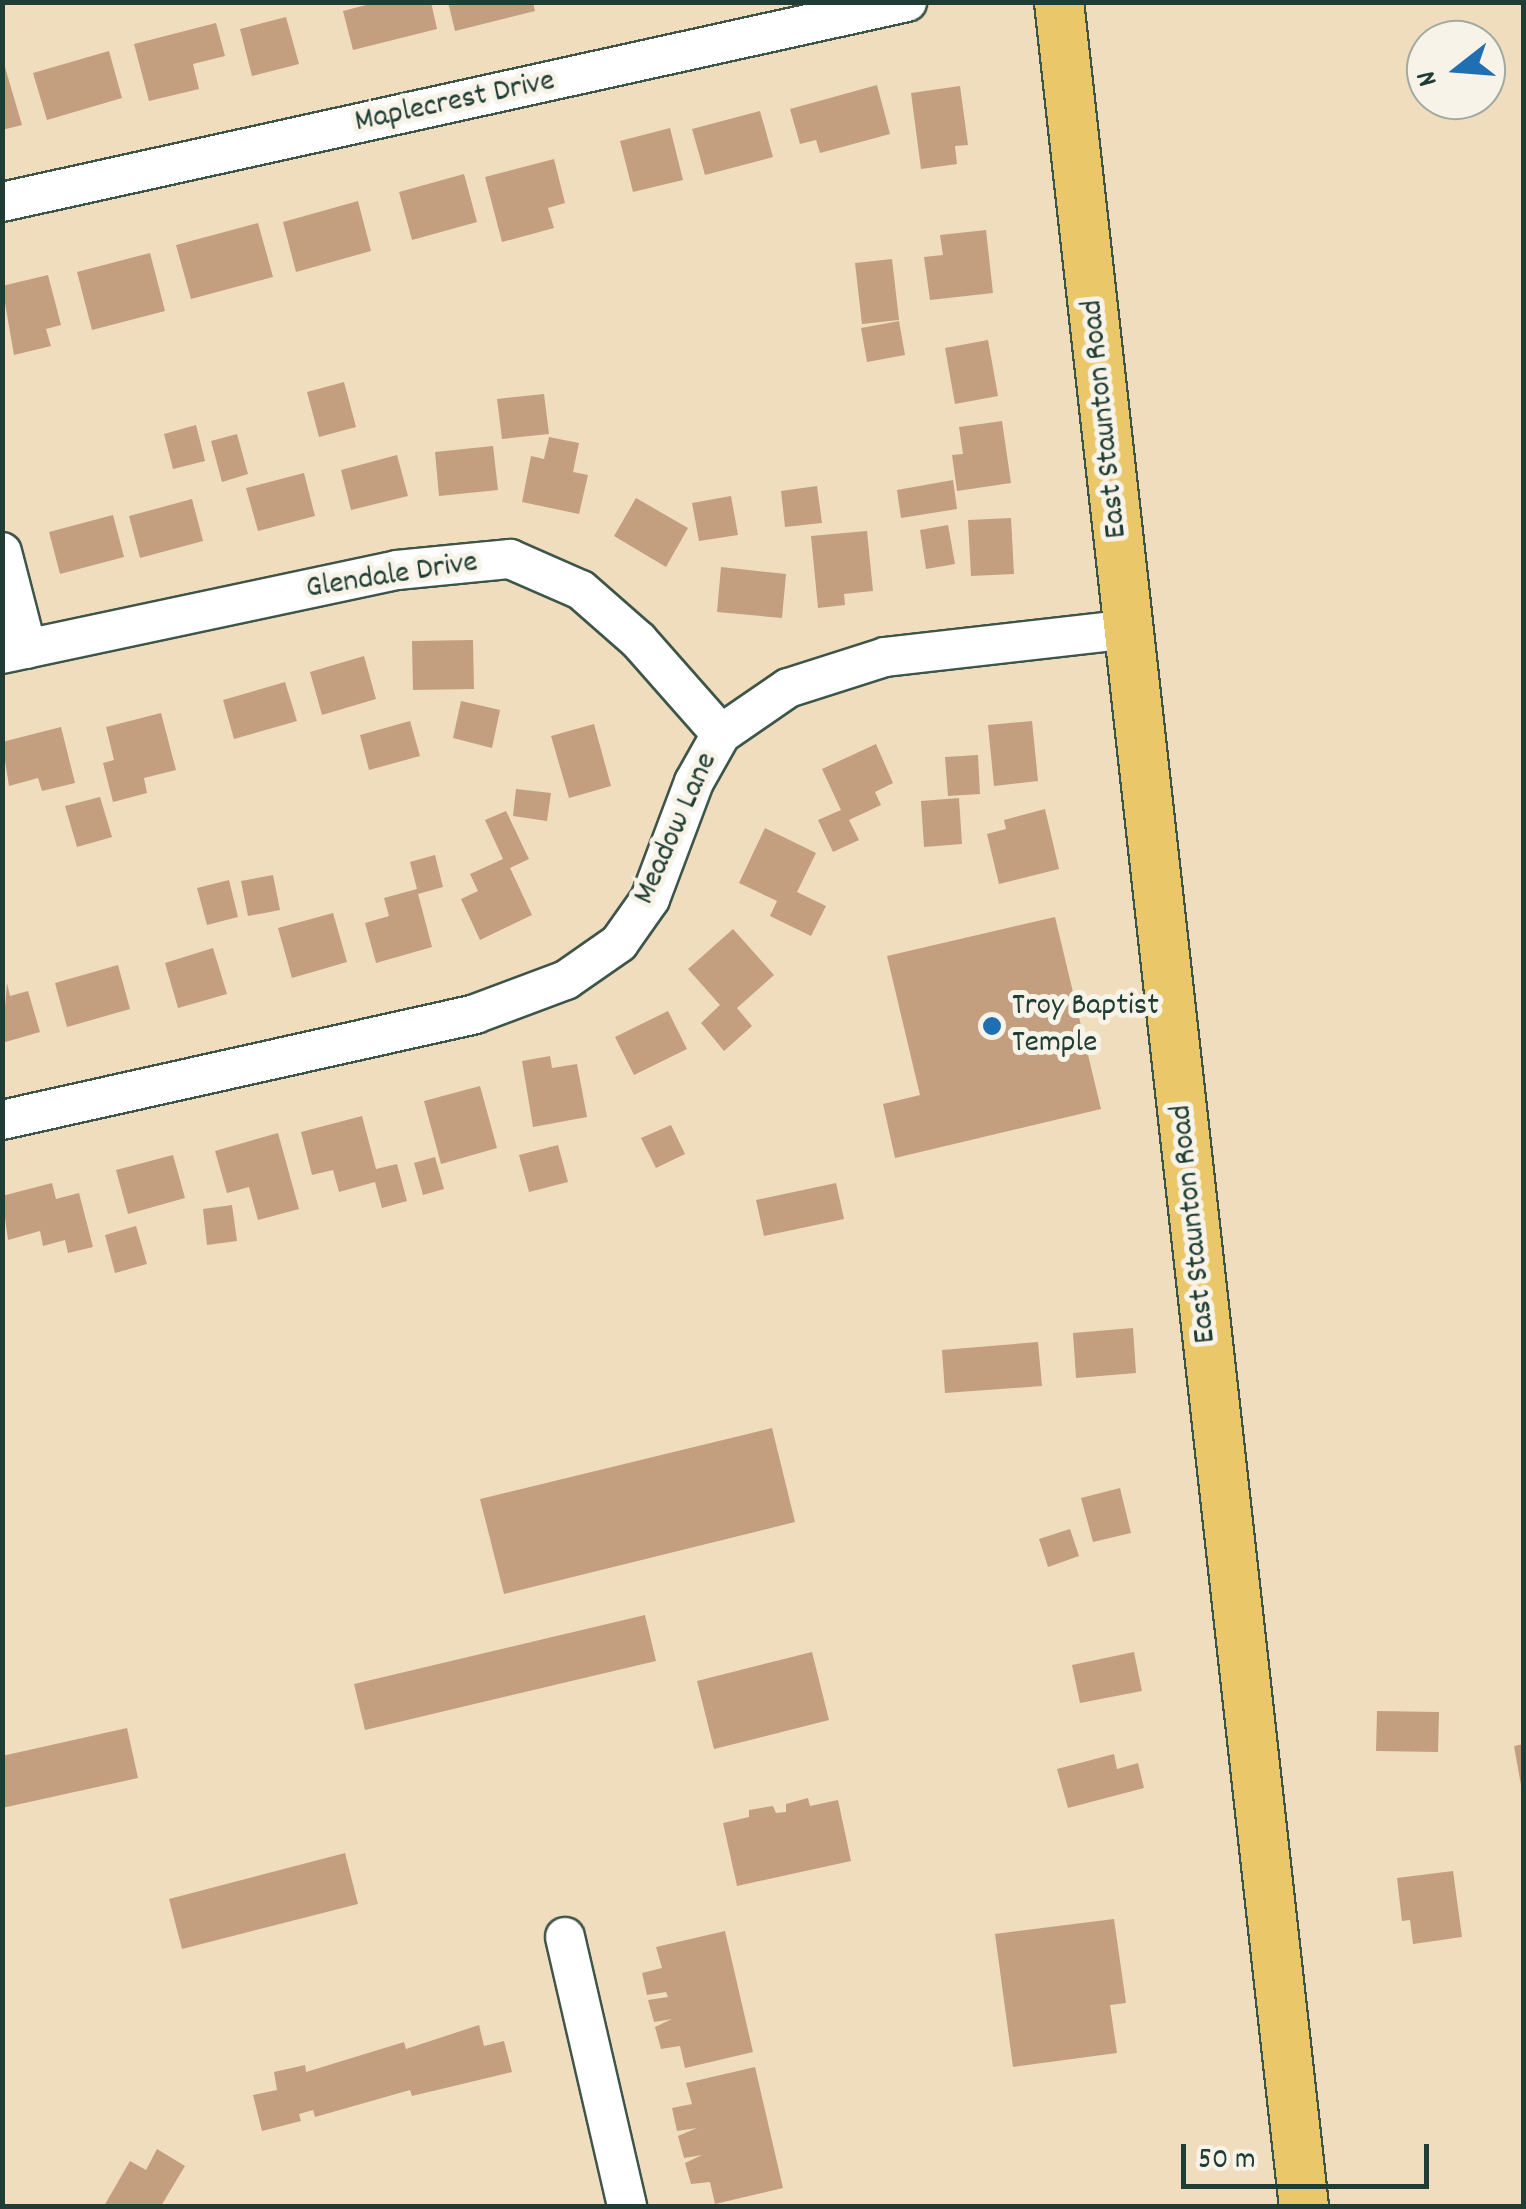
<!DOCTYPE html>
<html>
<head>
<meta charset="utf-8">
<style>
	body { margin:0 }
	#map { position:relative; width:1526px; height:2209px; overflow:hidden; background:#f0ddbe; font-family:Dekko,sans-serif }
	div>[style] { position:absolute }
	.building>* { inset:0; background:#c39f80 }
	.roads { filter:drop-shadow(2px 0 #3e5549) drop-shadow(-2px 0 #3e5549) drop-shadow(0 2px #3e5549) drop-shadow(0 -2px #3e5549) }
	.minor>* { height:38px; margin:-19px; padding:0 19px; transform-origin:19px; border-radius:19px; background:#fff }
	.major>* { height:48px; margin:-24px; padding:0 24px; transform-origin:24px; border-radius:24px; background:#eac769 }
	.dots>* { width:28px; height:28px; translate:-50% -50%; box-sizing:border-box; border:5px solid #f7f3e8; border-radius:50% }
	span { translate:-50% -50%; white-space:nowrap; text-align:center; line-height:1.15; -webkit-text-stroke:10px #f7f3e8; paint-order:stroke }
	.street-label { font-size:32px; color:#1f3d34 }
	.poi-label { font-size:32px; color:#1f3d34 }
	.left { translate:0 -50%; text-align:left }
	.frame { position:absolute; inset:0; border:5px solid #1f3d34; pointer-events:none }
	.north { position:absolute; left:1406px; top:20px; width:100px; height:100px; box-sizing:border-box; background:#f7f3e8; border:2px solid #a1aaa0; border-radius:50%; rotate:253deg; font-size:28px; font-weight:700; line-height:40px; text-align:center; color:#1f3d34 }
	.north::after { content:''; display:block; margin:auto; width:35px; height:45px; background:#1f6fb2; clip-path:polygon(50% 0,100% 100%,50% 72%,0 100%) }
	.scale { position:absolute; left:1181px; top:2144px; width:248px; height:45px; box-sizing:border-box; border:5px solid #1f3d34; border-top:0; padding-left:12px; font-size:30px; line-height:35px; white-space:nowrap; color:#1f3d34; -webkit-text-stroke:8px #f7f3e8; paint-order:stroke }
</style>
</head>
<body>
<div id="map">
	<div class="building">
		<i style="clip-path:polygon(378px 2px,431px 2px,437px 29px,353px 50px,343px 11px)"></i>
		<i style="clip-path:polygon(448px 2px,533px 2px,535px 11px,455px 31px)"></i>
		<i style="clip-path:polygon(286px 17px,299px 64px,252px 76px,240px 29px)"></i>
		<i style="clip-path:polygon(216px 23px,225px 56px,193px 64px,199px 89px,149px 101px,134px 44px)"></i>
		<i style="clip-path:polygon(109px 51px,122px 98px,47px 120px,33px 73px)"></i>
		<i style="clip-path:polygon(2px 57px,22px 125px,2px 130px)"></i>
		<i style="clip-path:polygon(877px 85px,890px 134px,820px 153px,816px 140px,800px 144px,790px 109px)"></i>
		<i style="clip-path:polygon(960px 86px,968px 145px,955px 146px,957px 164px,921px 169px,911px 93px)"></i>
		<i style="clip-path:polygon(760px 111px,773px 157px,705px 175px,692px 129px)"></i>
		<i style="clip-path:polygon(670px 128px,683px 180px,633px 192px,620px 141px)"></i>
		<i style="clip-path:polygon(554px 159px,565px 203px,548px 208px,554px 228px,502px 242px,485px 177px)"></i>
		<i style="clip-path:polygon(464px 174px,477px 222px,412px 240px,399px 192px)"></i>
		<i style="clip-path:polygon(358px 201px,371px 251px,296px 272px,283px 222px)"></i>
		<i style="clip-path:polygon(258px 223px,273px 277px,191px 299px,176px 245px)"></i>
		<i style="clip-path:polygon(986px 230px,993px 293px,930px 300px,924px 257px,943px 255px,940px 235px)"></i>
		<i style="clip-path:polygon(150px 253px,165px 311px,92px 330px,77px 272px)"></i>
		<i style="clip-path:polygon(892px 259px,899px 320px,862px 324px,855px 263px)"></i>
		<i style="clip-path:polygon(48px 275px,61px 325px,46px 329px,51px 346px,14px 355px,2px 286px)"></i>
		<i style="clip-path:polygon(899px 321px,905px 355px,867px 362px,861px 328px)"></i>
		<i style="clip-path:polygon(988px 340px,998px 396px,955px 404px,945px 348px)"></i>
		<i style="clip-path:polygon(344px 382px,356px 427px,319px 437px,307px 392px)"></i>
		<i style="clip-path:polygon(544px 394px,549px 434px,502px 439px,497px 399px)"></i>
		<i style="clip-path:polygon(1002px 421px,1011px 483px,957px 491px,952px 455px,963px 454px,959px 427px)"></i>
		<i style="clip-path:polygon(196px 425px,205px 461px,173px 469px,164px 434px)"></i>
		<i style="clip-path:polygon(237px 434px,248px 474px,222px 482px,211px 441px)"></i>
		<i style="clip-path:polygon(549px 437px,579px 443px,573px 472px,588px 475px,579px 514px,522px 502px,531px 456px,544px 459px)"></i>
		<i style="clip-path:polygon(493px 446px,498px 490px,439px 496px,435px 452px)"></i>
		<i style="clip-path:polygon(397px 455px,408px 496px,351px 510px,341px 470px)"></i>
		<i style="clip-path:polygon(304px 473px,315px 516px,258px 531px,246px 488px)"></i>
		<i style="clip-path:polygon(953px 480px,957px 509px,901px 518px,897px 490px)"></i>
		<i style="clip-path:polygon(817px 486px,822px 523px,785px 527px,781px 491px)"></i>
		<i style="clip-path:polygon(731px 496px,738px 535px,699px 541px,692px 503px)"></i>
		<i style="clip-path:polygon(636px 498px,688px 528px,666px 567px,614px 536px)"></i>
		<i style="clip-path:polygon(192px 499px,203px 541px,140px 558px,129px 516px)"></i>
		<i style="clip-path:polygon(113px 515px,124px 557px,60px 574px,49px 532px)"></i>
		<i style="clip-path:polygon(1011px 518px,1014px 574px,971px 576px,968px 520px)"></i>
		<i style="clip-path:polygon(948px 525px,955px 564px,926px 569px,920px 530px)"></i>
		<i style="clip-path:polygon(867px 531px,873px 591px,844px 594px,845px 605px,818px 608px,811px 536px)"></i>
		<i style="clip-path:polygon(721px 567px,786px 574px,782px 618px,717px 612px)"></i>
		<i style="clip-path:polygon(473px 640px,474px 689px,413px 690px,412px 641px)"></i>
		<i style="clip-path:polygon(364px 656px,376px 699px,322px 715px,310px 672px)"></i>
		<i style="clip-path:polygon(285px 682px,297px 721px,234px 739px,223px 700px)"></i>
		<i style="clip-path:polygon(461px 701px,500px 710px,492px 748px,453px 738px)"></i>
		<i style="clip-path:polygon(161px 713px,176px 770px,144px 778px,147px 793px,113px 802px,103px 763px,114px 760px,106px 727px)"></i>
		<i style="clip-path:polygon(410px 721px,420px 756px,369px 770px,360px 735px)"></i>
		<i style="clip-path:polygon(1032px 721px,1038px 781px,994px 786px,988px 725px)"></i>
		<i style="clip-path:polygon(594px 724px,611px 786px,569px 798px,551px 736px)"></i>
		<i style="clip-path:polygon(61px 727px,75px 783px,42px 791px,38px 778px,9px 786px,2px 742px)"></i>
		<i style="clip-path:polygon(876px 744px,893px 783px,875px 792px,881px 805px,849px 820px,859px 840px,833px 852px,818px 820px,841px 810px,822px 769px)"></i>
		<i style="clip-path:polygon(978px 755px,980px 794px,948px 796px,945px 757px)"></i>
		<i style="clip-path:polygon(516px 789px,551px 793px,547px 821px,513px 816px)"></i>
		<i style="clip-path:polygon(100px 797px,112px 837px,77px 847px,65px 806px)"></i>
		<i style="clip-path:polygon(959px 798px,962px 844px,924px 847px,921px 801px)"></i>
		<i style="clip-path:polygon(1045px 809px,1059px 869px,999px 884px,987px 834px,1006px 829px,1004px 820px)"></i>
		<i style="clip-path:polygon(506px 811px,529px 859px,510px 868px,532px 915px,480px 940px,461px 899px,478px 891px,470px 874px,503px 859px,485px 820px)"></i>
		<i style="clip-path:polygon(765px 828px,816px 853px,797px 892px,826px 906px,811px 936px,770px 916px,777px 901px,739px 883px)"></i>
		<i style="clip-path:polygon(435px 855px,443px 887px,418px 894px,432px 947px,376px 963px,365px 923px,389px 916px,384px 898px,417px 889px,410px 862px)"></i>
		<i style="clip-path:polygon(273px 875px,280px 910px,248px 916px,241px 881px)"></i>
		<i style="clip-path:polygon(229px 880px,238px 917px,207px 925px,197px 888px)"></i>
		<i style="clip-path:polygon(333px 913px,347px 962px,292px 978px,278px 928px)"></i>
		<i style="clip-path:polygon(1055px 917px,1101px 1109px,895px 1158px,883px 1104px,920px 1095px,887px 956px)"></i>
		<i style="clip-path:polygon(733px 929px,774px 975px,737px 1008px,752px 1026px,724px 1051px,701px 1023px,720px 1005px,688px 969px)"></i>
		<i style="clip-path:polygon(213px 948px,227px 994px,178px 1008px,165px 963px)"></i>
		<i style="clip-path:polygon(118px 965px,130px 1009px,67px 1027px,55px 983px)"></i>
		<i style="clip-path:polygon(7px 983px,10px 996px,28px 991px,40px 1032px,2px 1043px)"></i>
		<i style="clip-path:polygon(668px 1011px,687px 1049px,634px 1075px,615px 1037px)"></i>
		<i style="clip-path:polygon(550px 1056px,552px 1068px,577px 1064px,587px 1117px,533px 1127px,522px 1061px)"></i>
		<i style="clip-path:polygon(480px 1086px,497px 1148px,441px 1164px,424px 1101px)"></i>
		<i style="clip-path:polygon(362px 1116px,376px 1169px,397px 1164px,407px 1201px,382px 1208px,375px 1182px,339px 1192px,333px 1170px,312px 1175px,301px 1132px)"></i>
		<i style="clip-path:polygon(671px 1125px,685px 1154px,656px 1168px,641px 1138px)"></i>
		<i style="clip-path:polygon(278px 1133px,299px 1209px,258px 1220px,249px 1187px,227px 1193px,215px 1151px)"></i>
		<i style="clip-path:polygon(558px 1145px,568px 1182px,529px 1192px,519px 1155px)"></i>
		<i style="clip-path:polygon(173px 1155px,185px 1198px,128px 1214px,116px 1170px)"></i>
		<i style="clip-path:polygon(435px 1157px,444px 1189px,423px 1195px,414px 1163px)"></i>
		<i style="clip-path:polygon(52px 1183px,56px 1199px,79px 1193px,93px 1247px,68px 1253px,65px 1240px,43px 1246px,40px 1231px,8px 1240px,2px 1196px)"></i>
		<i style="clip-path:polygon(836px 1183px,844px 1219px,764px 1236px,756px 1200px)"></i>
		<i style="clip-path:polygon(232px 1205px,237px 1241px,207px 1245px,203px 1209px)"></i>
		<i style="clip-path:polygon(136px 1226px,147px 1264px,115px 1273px,105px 1235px)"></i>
		<i style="clip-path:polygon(1133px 1328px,1136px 1373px,1076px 1378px,1073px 1333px)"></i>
		<i style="clip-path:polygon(1038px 1342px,1042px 1386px,945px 1393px,942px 1350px)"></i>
		<i style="clip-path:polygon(772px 1428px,795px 1522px,504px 1594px,480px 1499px)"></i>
		<i style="clip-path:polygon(1120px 1488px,1131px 1533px,1093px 1542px,1081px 1498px)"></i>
		<i style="clip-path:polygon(1070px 1529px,1079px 1556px,1048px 1567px,1039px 1539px)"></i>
		<i style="clip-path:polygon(645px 1615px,656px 1661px,365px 1730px,354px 1684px)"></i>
		<i style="clip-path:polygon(812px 1652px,829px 1720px,714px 1749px,697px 1681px)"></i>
		<i style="clip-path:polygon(1134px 1652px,1142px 1691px,1080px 1703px,1072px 1665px)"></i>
		<i style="clip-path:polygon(1377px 1711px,1439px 1712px,1438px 1752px,1376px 1751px)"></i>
		<i style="clip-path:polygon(127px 1728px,138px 1778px,2px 1808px,2px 1756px)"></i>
		<i style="clip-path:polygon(1524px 1744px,1524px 1791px,1522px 1791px,1514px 1746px)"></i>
		<i style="clip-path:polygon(1114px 1754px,1117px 1769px,1138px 1763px,1144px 1788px,1068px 1808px,1057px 1769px)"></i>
		<i style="clip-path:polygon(808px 1798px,810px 1806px,838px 1800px,851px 1861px,737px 1886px,723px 1823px,749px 1817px,749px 1810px,773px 1806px,776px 1813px,786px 1812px,786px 1804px)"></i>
		<i style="clip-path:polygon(345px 1853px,358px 1904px,182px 1949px,169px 1899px)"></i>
		<i style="clip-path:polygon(1453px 1871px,1462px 1937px,1413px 1944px,1410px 1920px,1402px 1921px,1397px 1878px)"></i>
		<i style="clip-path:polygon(1114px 1919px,1126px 2003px,1110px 2005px,1117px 2053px,1013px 2067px,995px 1934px)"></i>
		<i style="clip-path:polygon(725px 1931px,753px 2052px,685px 2068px,680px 2046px,661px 2049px,655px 2027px,672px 2019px,654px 2022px,648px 2000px,668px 1997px,666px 1992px,647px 1995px,642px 1973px,662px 1968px,656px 1947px)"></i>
		<i style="clip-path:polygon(479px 2025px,484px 2046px,504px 2041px,512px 2072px,412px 2096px,410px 2090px,315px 2117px,313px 2110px,299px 2114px,301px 2121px,262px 2131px,253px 2095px,277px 2090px,274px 2072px,305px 2065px,306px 2072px,404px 2042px,406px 2049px)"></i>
		<i style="clip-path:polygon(755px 2067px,783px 2188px,715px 2204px,710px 2182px,691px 2184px,685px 2163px,702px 2155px,684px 2158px,678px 2136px,697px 2128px,677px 2131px,672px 2108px,692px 2104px,686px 2083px)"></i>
		<i style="clip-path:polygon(157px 2149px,185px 2166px,161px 2206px,104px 2206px,130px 2161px,146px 2170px)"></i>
	</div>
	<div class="roads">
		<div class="minor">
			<i style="left:2px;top:202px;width:927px;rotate:-12.46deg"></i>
			<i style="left:2px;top:552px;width:100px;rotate:75.5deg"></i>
			<i style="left:2px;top:654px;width:404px;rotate:-12deg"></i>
			<i style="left:397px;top:570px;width:114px;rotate:-5.6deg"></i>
			<i style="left:510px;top:559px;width:77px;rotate:23.6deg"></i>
			<i style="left:581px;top:590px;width:77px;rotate:41.3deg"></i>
			<i style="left:639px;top:641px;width:124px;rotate:48.6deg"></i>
			<i style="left:2px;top:1120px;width:485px;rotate:-12.6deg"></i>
			<i style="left:475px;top:1014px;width:97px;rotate:-20.5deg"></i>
			<i style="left:566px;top:980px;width:65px;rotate:-34.9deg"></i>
			<i style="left:619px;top:943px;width:54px;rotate:-54.8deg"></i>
			<i style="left:650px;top:899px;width:125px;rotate:-69.4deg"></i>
			<i style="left:694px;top:782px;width:55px;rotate:-60.6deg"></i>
			<i style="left:721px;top:734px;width:81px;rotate:-34.5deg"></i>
			<i style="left:788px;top:688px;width:102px;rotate:-17.7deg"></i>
			<i style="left:885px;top:657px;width:247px;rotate:-6.5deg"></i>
			<i style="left:565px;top:1937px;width:276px;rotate:77deg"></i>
		</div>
		<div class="major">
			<i style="left:1059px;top:2px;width:2218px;rotate:83.66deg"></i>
		</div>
	</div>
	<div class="dots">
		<i style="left:992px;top:1026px;background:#1f6fb2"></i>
	</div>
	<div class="street-label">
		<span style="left:455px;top:103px;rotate:-12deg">Maplecrest Drive</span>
		<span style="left:1106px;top:419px;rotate:-96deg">East Staunton Road</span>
		<span style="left:392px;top:577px;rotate:-9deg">Glendale Drive</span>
		<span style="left:677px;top:829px;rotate:-66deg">Meadow Lane</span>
		<span style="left:1195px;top:1224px;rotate:-96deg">East Staunton Road</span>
	</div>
	<div class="poi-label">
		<span class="left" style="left:1012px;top:1026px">Troy Baptist<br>Temple</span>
	</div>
	<div class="frame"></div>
	<div class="north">N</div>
	<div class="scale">50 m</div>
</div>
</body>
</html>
